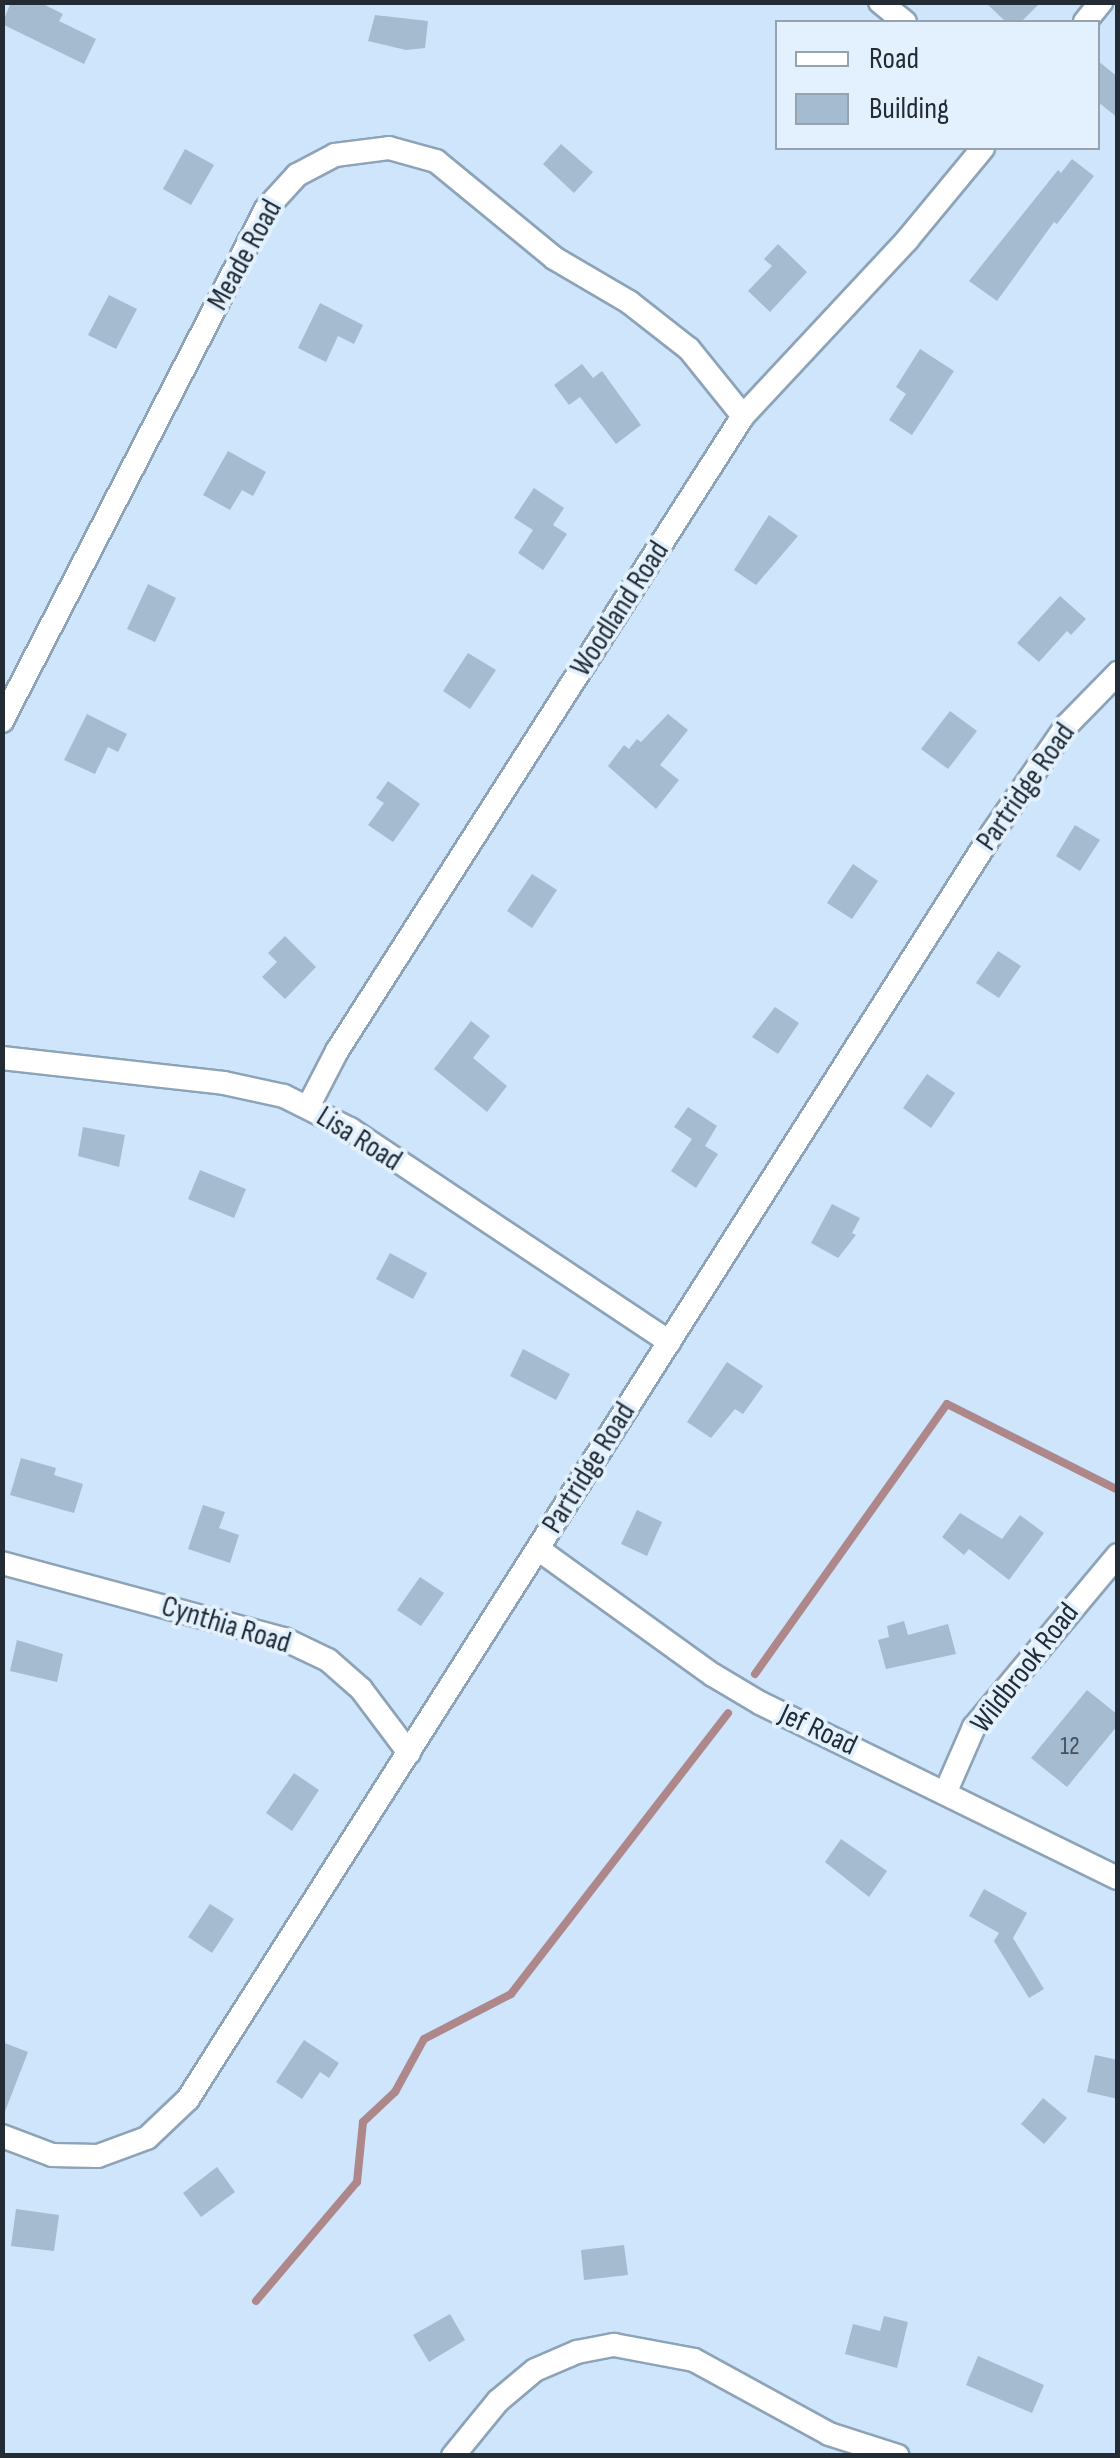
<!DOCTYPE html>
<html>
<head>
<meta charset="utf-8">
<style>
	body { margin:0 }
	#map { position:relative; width:1120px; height:2458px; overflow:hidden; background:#cee5fb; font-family:"Sofia Sans Condensed",sans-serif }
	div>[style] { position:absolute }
	.stream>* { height:8px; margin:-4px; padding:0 4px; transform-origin:4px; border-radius:4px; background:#ad8789 }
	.building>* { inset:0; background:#a4bbd0 }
	.roads { filter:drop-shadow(2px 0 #8da3b7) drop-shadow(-2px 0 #8da3b7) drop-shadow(0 2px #8da3b7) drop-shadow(0 -2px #8da3b7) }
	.minor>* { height:22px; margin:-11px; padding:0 11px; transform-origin:11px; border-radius:11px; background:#fff }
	span { translate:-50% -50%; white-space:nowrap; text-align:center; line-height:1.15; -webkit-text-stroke:8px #e3f1fe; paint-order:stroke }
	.number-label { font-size:25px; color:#43505b }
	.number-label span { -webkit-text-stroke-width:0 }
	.street-label { font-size:30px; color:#232c34 }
	.frame { position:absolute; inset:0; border:5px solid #232c34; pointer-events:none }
	.legend { position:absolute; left:775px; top:20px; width:325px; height:130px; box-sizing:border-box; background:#e3f1fe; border:2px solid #96a2ad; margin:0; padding:12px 18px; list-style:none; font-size:30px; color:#232c34 }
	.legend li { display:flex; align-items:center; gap:20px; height:50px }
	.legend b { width:50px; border:2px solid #96a2ad }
</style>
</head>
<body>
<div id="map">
	<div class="stream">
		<i style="left:755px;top:1674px;width:331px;rotate:-54.6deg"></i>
		<i style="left:947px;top:1404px;width:189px;rotate:26.7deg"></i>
		<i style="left:256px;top:2301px;width:156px;rotate:-49.7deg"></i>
		<i style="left:357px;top:2182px;width:60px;rotate:-84.3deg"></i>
		<i style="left:363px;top:2122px;width:44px;rotate:-43.2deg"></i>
		<i style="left:395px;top:2092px;width:60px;rotate:-61.3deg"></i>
		<i style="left:424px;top:2039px;width:98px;rotate:-27.3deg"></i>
		<i style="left:511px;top:1994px;width:355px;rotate:-52.3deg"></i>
	</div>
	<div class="building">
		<i style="clip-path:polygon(11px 2px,39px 2px,63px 14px,59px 21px,96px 39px,84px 64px,2px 24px)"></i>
		<i style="clip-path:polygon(985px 2px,1041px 2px,1021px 22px,1006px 22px)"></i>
		<i style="clip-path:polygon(375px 15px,428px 21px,425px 48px,406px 50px,368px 41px)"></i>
		<i style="clip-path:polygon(1098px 61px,1118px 77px,1118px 118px,1098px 102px)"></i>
		<i style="clip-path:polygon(561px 144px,593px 172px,574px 193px,543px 164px)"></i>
		<i style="clip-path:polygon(185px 149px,214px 165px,191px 205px,163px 189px)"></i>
		<i style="clip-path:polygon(1072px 159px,1094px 176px,1057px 224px,1054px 222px,997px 301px,969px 281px,1058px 170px,1061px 173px)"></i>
		<i style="clip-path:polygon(778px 244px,807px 272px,770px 312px,748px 291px,772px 266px,764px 259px)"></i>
		<i style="clip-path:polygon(109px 295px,137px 309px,116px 349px,88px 335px)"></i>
		<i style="clip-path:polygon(320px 303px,363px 325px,354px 344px,338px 336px,326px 362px,298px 348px)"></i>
		<i style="clip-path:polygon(920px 349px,954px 371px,912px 435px,889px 420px,906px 394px,896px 387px)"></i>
		<i style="clip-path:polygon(582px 364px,593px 378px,602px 371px,641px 425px,616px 444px,580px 397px,569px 405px,554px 385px)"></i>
		<i style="clip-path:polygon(228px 451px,266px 472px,253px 496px,242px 490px,230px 510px,203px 495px)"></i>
		<i style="clip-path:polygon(534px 488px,564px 508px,553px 525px,567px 534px,543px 570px,518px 553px,533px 530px,514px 518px)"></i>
		<i style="clip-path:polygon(769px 515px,798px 536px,756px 585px,734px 570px)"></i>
		<i style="clip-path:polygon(148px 584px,176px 598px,155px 642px,127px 629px)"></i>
		<i style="clip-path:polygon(1060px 596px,1086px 619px,1071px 635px,1067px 631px,1039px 662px,1017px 643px)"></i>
		<i style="clip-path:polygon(468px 653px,496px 670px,470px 709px,443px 691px)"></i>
		<i style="clip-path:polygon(950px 711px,977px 731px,948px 769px,921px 749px)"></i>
		<i style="clip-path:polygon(87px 714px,127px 734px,118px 752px,108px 747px,95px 774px,64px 760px)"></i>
		<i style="clip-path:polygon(668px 714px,688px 730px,660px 765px,679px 780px,656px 809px,608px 766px,624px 745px,629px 749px,637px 739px,641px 742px)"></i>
		<i style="clip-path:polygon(388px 781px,420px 804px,393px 842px,368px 825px,384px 803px,376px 798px)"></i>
		<i style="clip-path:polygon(1075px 825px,1100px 840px,1080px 871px,1056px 856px)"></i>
		<i style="clip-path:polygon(853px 864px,878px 881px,852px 919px,827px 903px)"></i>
		<i style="clip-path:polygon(532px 874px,557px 890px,532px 928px,507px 911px)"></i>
		<i style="clip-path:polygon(285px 936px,316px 967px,285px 999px,262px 977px,277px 962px,268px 953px)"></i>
		<i style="clip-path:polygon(998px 951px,1021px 966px,999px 998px,976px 983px)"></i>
		<i style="clip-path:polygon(775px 1007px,799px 1023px,778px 1054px,752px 1037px)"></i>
		<i style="clip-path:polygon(471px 1021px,490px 1036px,473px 1058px,507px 1086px,487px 1112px,434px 1069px)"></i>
		<i style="clip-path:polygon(927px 1074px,955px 1093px,931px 1128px,903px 1108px)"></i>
		<i style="clip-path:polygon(688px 1107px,717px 1126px,705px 1146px,718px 1154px,696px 1188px,671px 1171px,692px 1139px,674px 1127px)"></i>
		<i style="clip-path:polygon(83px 1127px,125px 1135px,119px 1167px,78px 1156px)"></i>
		<i style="clip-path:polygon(200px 1170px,246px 1189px,234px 1218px,188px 1199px)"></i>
		<i style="clip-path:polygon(832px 1204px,860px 1218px,852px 1233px,856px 1235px,838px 1258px,811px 1243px)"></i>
		<i style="clip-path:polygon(390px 1253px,427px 1273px,413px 1299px,376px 1279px)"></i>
		<i style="clip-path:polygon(523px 1349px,570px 1374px,556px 1400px,510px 1376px)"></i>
		<i style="clip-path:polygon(727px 1362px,763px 1386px,743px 1414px,735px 1409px,711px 1438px,687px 1422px)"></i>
		<i style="clip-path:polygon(21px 1458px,56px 1468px,54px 1475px,83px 1484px,74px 1513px,10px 1495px)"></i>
		<i style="clip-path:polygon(203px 1505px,225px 1512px,219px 1528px,239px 1535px,230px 1563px,188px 1549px)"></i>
		<i style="clip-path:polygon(637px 1510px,662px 1522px,647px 1556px,621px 1544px)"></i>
		<i style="clip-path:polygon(960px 1513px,1002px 1539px,1020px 1515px,1044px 1533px,1009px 1580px,969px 1549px,964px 1555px,942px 1537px)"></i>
		<i style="clip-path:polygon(420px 1577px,444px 1593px,421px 1626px,397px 1610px)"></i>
		<i style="clip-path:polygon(904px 1621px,908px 1635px,948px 1624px,956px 1654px,886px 1669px,878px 1640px,889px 1637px,887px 1626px)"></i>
		<i style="clip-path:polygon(17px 1640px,63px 1654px,57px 1682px,10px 1671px)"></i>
		<i style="clip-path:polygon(1087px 1690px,1118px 1715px,1118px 1725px,1067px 1787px,1031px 1758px)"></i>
		<i style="clip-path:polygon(294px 1773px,319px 1790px,292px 1831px,266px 1813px)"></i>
		<i style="clip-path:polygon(841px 1839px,887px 1871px,869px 1897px,825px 1862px)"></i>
		<i style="clip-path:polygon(984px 1889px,1027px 1913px,1013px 1938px,1044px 1989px,1029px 1998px,994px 1941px,999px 1933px,969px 1916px)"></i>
		<i style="clip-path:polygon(210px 1904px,234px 1919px,212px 1953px,188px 1937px)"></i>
		<i style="clip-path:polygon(304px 2040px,339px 2063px,329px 2078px,320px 2072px,302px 2099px,276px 2082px)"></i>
		<i style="clip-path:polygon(2px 2042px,28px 2052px,4px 2114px,2px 2114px)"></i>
		<i style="clip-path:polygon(1095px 2055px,1118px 2060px,1118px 2099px,1087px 2092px)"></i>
		<i style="clip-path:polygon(1043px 2098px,1067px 2118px,1044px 2144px,1021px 2124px)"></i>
		<i style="clip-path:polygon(217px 2167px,235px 2192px,201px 2217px,183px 2193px)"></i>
		<i style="clip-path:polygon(16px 2209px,59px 2215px,54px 2251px,11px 2246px)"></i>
		<i style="clip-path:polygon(624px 2245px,628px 2275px,584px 2280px,581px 2250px)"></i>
		<i style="clip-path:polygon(450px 2314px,465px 2340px,429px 2362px,413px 2335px)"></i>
		<i style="clip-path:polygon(884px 2316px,908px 2322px,897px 2368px,845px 2354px,853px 2324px,880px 2331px)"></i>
		<i style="clip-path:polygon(978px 2356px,1044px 2385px,1032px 2413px,966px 2385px)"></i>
	</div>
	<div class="roads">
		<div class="minor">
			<i style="left:880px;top:2px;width:32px;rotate:39deg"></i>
			<i style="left:1085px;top:22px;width:26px;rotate:-51deg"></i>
			<i style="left:2px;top:721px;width:576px;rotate:-62.72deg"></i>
			<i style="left:266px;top:209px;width:46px;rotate:-47.6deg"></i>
			<i style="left:297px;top:175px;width:43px;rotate:-27.8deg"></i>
			<i style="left:335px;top:155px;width:54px;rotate:-7.4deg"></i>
			<i style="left:389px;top:148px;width:49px;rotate:15.5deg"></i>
			<i style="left:436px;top:161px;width:153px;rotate:39.4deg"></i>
			<i style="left:554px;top:258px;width:87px;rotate:30.4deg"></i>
			<i style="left:629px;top:302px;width:76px;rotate:38.1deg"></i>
			<i style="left:689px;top:349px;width:86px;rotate:51.1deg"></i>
			<i style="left:2px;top:1058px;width:223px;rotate:6.4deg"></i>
			<i style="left:224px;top:1083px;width:61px;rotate:12.2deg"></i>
			<i style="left:284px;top:1096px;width:74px;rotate:26.6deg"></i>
			<i style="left:350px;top:1129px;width:384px;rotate:33.7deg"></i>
			<i style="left:308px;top:1107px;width:63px;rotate:-62.6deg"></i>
			<i style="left:337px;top:1051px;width:754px;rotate:-57.41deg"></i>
			<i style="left:743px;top:416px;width:241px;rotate:-47deg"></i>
			<i style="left:907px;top:240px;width:119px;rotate:-50.4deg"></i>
			<i style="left:538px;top:1549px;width:216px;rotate:35.8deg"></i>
			<i style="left:713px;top:1675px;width:55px;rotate:30.8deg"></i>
			<i style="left:760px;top:1703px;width:398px;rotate:26.1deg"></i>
			<i style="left:2px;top:1563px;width:292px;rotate:15.1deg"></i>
			<i style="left:284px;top:1639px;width:49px;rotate:25.5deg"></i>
			<i style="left:328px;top:1660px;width:44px;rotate:41.3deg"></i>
			<i style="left:361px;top:1689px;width:80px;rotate:53.1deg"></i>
			<i style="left:946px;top:1791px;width:70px;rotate:-66.4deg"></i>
			<i style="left:974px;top:1727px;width:224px;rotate:-50.1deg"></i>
			<i style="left:2px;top:2136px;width:53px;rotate:20.8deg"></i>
			<i style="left:52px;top:2155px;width:46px;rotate:1.2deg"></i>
			<i style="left:98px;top:2156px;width:52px;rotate:-20.2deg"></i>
			<i style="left:147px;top:2138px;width:57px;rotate:-43.6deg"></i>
			<i style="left:188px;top:2099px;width:1497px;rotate:-57.57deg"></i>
			<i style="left:991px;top:835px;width:134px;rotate:-55.4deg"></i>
			<i style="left:1067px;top:725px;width:73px;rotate:-45.6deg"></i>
			<i style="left:453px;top:2456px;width:71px;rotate:-50.7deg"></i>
			<i style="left:498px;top:2401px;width:48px;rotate:-40deg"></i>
			<i style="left:535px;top:2370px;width:46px;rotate:-23.2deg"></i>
			<i style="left:577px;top:2352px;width:38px;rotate:-11deg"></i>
			<i style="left:614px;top:2345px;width:81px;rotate:10.6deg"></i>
			<i style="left:694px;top:2360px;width:154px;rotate:28.7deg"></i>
			<i style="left:829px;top:2434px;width:72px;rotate:17.7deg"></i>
		</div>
	</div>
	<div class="number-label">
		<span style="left:1070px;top:1747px">12</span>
	</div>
	<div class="street-label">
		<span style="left:245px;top:255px;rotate:-61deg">Meade Road</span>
		<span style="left:620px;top:609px;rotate:-57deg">Woodland Road</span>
		<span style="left:1026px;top:787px;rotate:-55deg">Partridge Road</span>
		<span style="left:359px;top:1139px;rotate:32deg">Lisa Road</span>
		<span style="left:589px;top:1468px;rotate:-58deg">Partridge Road</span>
		<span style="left:226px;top:1625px;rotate:17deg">Cynthia Road</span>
		<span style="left:1025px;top:1668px;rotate:-52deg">Wildbrook Road</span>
		<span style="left:818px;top:1730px;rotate:25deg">Jef Road</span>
	</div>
	<div class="frame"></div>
	<ul class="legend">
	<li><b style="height:12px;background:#fff"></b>Road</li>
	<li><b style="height:28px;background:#a4bbd0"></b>Building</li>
	</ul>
</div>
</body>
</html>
